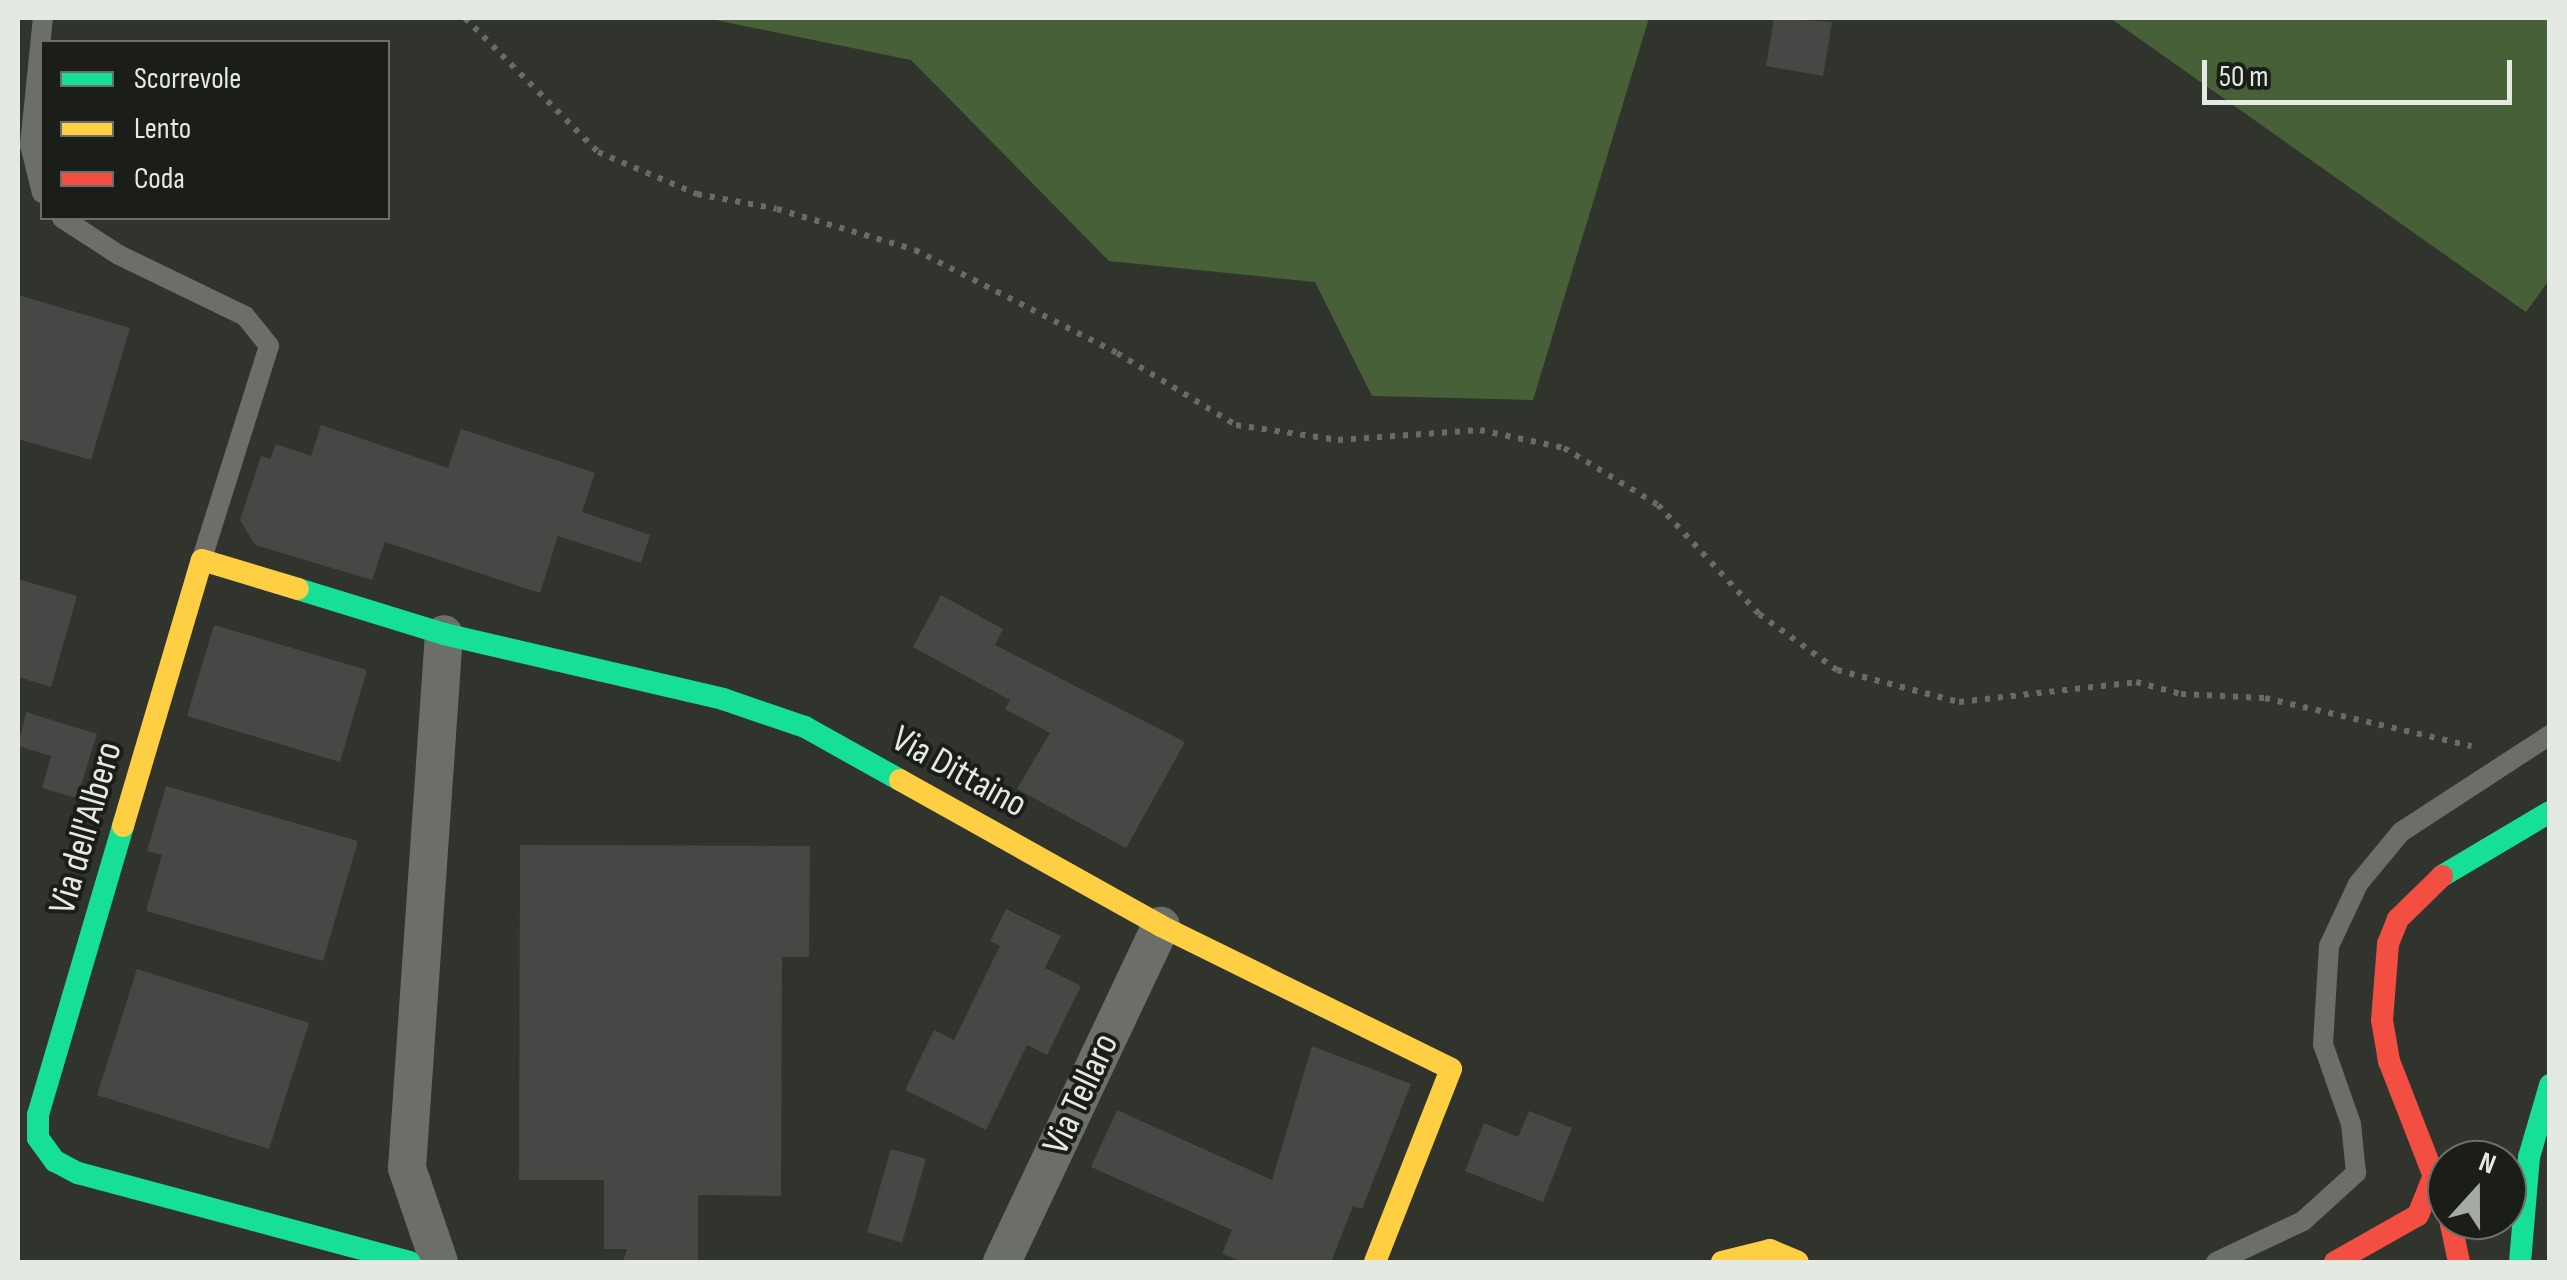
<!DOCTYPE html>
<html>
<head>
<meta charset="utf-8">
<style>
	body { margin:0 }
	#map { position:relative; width:2567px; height:1280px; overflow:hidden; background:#30342d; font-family:"Sofia Sans Condensed",sans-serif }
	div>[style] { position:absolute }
	.green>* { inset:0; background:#486037 }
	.building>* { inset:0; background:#474746 }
	.path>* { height:6px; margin-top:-3px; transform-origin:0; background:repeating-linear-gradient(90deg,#696b68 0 5px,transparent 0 13px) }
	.lane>* { height:20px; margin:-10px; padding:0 10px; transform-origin:10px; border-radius:10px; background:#6c6e6a }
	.street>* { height:38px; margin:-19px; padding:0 19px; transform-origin:19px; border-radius:19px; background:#6c6e6a }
	.fast>* { height:22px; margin:-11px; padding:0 11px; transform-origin:11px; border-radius:11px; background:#16e098 }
	.slow>* { height:22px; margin:-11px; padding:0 11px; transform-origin:11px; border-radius:11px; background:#ffcf43 }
	.jam>* { height:22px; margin:-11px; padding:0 11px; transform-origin:11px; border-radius:11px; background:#f24e42 }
	span { translate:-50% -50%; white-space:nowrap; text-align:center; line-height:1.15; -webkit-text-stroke:8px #1a1d18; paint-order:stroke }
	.street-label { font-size:38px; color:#e4e9e1 }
	.frame { position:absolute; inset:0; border:20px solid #e4e9e1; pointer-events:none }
	.legend { position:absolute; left:40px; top:40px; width:350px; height:180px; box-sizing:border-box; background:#1a1d18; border:2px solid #6b6f68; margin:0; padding:12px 18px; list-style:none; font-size:30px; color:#e4e9e1 }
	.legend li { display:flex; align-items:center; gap:20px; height:50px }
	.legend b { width:50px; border:2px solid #6b6f68 }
	.north { position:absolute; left:2427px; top:1140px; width:100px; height:100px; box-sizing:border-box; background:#1a1d18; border:2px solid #6b6f68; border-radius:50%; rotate:21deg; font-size:28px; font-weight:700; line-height:40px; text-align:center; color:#e4e9e1 }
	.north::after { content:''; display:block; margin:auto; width:35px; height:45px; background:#a5aaa2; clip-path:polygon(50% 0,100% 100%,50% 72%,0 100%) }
	.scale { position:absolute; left:2202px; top:60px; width:310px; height:45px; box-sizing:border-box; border:5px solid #e4e9e1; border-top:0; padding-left:12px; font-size:30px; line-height:35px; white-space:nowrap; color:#e4e9e1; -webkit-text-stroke:8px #1a1d18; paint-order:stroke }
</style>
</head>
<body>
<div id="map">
	<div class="green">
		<i style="clip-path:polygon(706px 18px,1649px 18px,1533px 400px,1372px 396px,1315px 282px,1109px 261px,911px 60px)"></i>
		<i style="clip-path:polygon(2110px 18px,2549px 18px,2549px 280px,2526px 312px)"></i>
	</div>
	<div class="building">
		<i style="clip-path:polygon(1774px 18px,1832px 22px,1823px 76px,1766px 66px)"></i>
		<i style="clip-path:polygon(18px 295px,130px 328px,91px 460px,18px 439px)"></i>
		<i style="clip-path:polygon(321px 425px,448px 468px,461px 429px,595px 473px,582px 512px,650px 535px,641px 563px,558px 536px,540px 593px,385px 542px,372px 580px,255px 545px,240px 520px,261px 456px,270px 459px,276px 444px,311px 456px)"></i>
		<i style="clip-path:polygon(18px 579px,77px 596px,51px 687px,18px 677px)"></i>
		<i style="clip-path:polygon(941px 595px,1003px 629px,995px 645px,1185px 742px,1126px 848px,1017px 789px,1050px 733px,1005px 709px,1010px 700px,913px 647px)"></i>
		<i style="clip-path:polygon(214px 625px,367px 670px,340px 762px,187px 716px)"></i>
		<i style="clip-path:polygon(26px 712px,97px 734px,77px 798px,42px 788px,51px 756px,18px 746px)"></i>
		<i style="clip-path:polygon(166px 786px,358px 841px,323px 961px,146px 911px,162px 855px,147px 851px)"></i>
		<i style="clip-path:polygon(520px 845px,810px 846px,809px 957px,782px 957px,781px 1196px,698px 1195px,698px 1262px,623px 1262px,627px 1249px,604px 1249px,604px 1180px,519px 1180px)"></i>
		<i style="clip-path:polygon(1006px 909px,1061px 936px,1045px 968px,1081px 986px,1047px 1055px,1027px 1045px,986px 1130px,905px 1090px,934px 1030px,954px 1040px,1000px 946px,990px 941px)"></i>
		<i style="clip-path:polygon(137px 969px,309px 1023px,269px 1149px,97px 1095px)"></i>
		<i style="clip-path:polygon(1312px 1046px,1411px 1084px,1362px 1209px,1353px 1206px,1331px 1262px,1244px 1262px,1222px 1254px,1232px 1230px,1091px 1167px,1117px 1110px,1272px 1180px)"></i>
		<i style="clip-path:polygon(1529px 1111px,1572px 1128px,1543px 1202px,1465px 1171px,1484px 1123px,1518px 1137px)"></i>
		<i style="clip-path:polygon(891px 1149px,926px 1159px,902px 1243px,867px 1232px)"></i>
	</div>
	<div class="path">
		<i style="left:465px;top:18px;width:189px;rotate:45.2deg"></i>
		<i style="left:598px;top:152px;width:108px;rotate:23deg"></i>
		<i style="left:697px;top:194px;width:81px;rotate:10.6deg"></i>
		<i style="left:777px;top:209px;width:144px;rotate:16.5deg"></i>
		<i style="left:915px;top:250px;width:227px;rotate:27deg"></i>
		<i style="left:1117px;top:353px;width:139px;rotate:31.2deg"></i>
		<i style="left:1236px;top:425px;width:103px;rotate:8.4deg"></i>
		<i style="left:1338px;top:440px;width:142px;rotate:-4deg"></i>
		<i style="left:1480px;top:430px;width:86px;rotate:12.1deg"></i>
		<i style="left:1564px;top:448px;width:110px;rotate:31.2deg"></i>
		<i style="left:1658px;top:505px;width:149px;rotate:47.2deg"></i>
		<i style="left:1759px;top:614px;width:96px;rotate:35.7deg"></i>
		<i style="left:1837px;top:670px;width:126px;rotate:14.7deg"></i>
		<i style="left:1959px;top:702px;width:178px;rotate:-6.4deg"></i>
		<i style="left:2136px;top:682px;width:47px;rotate:14.9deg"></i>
		<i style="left:2181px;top:694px;width:84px;rotate:2.7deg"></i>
		<i style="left:2265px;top:698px;width:212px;rotate:13.1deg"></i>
		<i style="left:2547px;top:18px;width:3px;rotate:18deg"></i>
	</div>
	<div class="lane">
		<i style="left:42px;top:193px;width:49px;rotate:-104deg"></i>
		<i style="left:30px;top:145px;width:128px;rotate:-84.2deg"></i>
		<i style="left:62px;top:218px;width:68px;rotate:33deg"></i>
		<i style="left:119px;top:255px;width:140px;rotate:25.8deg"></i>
		<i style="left:245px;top:316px;width:38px;rotate:51deg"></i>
		<i style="left:269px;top:346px;width:222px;rotate:107.5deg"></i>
		<i style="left:2216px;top:1262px;width:96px;rotate:-25.2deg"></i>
		<i style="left:2303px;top:1221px;width:72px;rotate:-42.2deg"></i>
		<i style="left:2356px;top:1173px;width:49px;rotate:-95.8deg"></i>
		<i style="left:2351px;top:1124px;width:85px;rotate:-109.3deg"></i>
		<i style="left:2323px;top:1044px;width:98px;rotate:-86.5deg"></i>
		<i style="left:2329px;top:946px;width:68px;rotate:-64.9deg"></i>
		<i style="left:2358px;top:884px;width:67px;rotate:-50.4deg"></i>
		<i style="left:2401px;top:832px;width:178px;rotate:-33.1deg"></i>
	</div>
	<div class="street">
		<i style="left:439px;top:1262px;width:99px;rotate:-108.8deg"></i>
		<i style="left:407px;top:1168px;width:535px;rotate:-86.04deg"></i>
		<i style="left:1002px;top:1262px;width:372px;rotate:-64.7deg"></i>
	</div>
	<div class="fast">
		<i style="left:298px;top:589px;width:153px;rotate:17.1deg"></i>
		<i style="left:444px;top:634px;width:286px;rotate:13.1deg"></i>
		<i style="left:723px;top:699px;width:87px;rotate:18.9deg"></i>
		<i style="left:805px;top:727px;width:109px;rotate:29.2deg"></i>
		<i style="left:123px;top:826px;width:301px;rotate:106.4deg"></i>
		<i style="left:38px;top:1115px;width:23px;rotate:90deg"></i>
		<i style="left:38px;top:1138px;width:29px;rotate:54deg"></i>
		<i style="left:55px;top:1161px;width:26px;rotate:28deg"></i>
		<i style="left:78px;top:1173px;width:343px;rotate:15deg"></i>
		<i style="left:2442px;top:876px;width:126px;rotate:-30.7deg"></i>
		<i style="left:2520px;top:1262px;width:105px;rotate:-85.1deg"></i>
		<i style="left:2529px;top:1157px;width:75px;rotate:-73.7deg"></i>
	</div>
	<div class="slow">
		<i style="left:900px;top:780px;width:299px;rotate:29.2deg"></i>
		<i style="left:1161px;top:926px;width:323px;rotate:26.2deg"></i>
		<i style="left:1451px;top:1069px;width:207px;rotate:111.5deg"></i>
		<i style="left:123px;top:826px;width:277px;rotate:-73.5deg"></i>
		<i style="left:202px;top:560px;width:100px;rotate:16.8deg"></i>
		<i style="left:1722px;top:1262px;width:49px;rotate:-14deg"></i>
		<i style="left:1770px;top:1250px;width:30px;rotate:23deg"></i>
	</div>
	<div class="jam">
		<i style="left:2442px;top:876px;width:62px;rotate:135.7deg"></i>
		<i style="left:2398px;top:919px;width:27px;rotate:112deg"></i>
		<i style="left:2388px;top:944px;width:76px;rotate:94.5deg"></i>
		<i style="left:2382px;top:1020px;width:42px;rotate:80.3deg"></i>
		<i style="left:2389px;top:1061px;width:160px;rotate:68.7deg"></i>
		<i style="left:2450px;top:1220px;width:43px;rotate:77.9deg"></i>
		<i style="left:2335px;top:1262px;width:95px;rotate:-29.5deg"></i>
		<i style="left:2418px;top:1215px;width:45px;rotate:-68deg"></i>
	</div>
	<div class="street-label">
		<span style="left:959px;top:772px;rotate:29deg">Via Dittaino</span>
		<span style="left:86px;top:828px;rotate:-74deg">Via dell'Albero</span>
		<span style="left:1081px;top:1094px;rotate:-65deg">Via Tellaro</span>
	</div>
	<div class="frame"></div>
	<ul class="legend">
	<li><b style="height:12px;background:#16e098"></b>Scorrevole</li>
	<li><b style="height:12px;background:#ffcf43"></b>Lento</li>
	<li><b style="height:12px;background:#f24e42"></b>Coda</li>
	</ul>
	<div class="north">N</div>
	<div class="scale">50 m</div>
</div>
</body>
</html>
